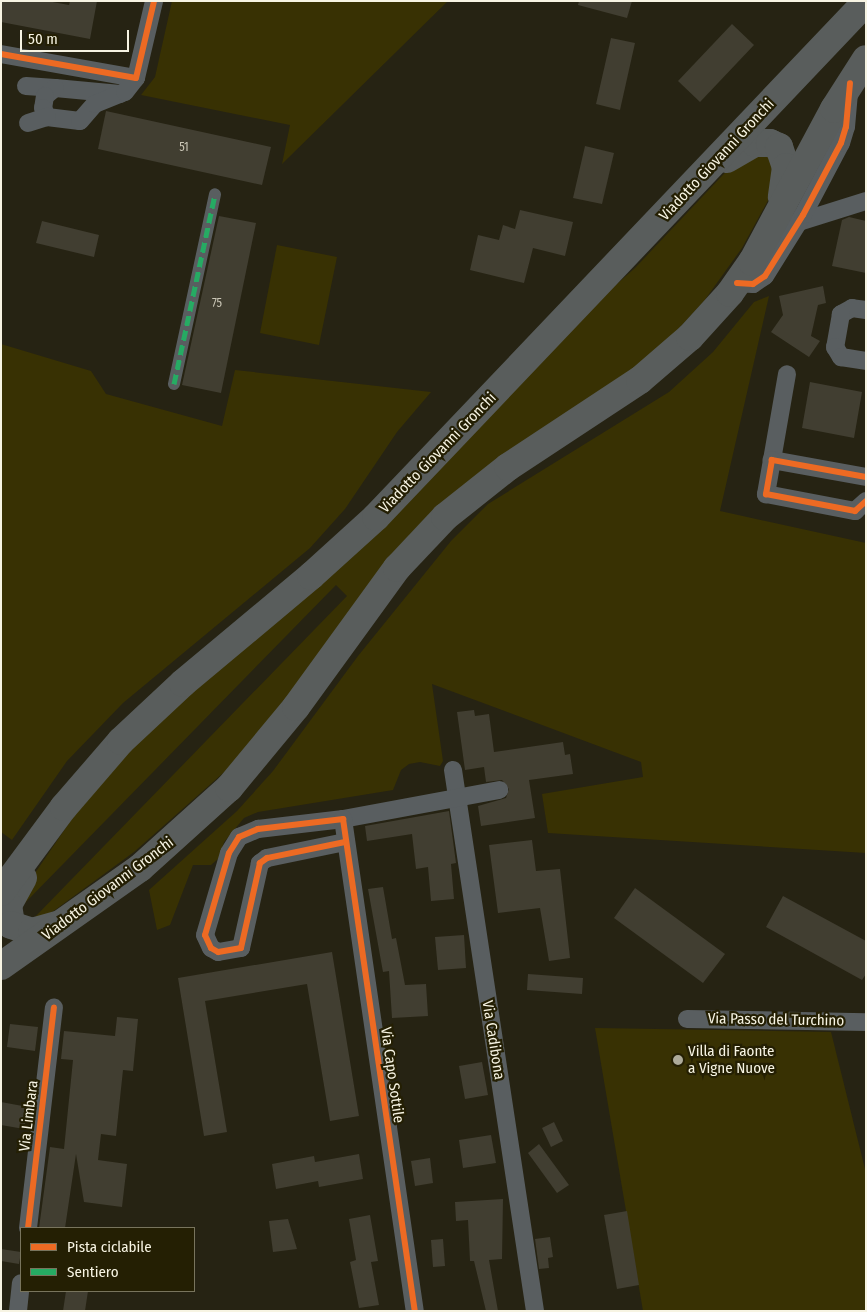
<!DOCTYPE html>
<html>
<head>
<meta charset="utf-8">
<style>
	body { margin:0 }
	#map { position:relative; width:867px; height:1312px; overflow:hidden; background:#262313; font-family:"Fira Sans Condensed",sans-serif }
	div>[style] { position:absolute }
	.green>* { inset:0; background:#383103 }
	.building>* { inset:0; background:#413e31 }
	.pedestrian>* { height:12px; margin:-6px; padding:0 6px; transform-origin:6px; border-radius:6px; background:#595e60 }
	.minor>* { height:18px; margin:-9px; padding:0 9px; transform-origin:9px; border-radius:9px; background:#595e60 }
	.primary>* { height:28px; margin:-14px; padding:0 14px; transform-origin:14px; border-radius:14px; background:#595d5c }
	.quiet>* { height:5px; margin-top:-2.5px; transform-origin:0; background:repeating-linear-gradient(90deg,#26ab63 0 10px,transparent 0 15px) }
	.cycleway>* { height:6px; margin:-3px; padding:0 3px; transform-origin:3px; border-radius:3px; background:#ed6a23 }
	.dots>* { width:14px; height:14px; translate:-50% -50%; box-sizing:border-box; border:2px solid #241f03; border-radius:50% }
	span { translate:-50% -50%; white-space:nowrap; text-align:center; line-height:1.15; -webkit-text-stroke:4.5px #241f03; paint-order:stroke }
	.number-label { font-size:12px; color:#cac6b6 }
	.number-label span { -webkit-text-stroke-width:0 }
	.street-label { font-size:15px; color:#f7f4e3 }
	.poi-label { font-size:15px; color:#f7f4e3 }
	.left { translate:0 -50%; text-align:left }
	.frame { position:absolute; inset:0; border:2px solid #f7f4e3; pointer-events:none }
	.legend { position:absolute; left:20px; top:1227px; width:175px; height:65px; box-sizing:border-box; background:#241f03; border:1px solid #78745d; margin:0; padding:6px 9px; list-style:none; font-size:15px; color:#f7f4e3 }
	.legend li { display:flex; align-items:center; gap:10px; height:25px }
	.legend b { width:25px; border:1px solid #78745d }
	.scale { position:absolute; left:20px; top:30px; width:109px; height:22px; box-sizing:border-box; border:2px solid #f7f4e3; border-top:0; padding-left:6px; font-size:15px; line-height:18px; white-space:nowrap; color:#f7f4e3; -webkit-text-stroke:4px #241f03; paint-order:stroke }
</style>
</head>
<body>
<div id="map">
	<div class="green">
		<i style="clip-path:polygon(172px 1px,448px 1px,282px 164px,290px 125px,141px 95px,155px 77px)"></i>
		<i style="clip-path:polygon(770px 149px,777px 184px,742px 248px,704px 301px,645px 365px,511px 455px,231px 766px,134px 852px,55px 910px,38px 921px,32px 920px,347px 596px,336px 585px,22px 906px,18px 898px,80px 807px,119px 760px,592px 306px,635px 268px,737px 160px)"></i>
		<i style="clip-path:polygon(277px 245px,337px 257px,319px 345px,260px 333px)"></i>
		<i style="clip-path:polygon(769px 296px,720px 511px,866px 543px,866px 853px,548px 833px,542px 794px,643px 777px,641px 762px,432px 684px,443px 761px,440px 766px,420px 762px,409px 764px,401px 770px,393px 790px,258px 812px,244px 818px,224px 842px,219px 858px,211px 865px,193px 865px,170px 925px,157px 930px,149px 890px,237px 811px,273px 771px,358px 656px,451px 541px,488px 504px,669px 392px,713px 352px,754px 302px)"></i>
		<i style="clip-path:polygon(1px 344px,91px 371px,106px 394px,222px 426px,235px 370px,431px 392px,397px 432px,345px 509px,310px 548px,123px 703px,67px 761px,12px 840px,1px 832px)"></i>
		<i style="clip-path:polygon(595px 1028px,831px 1032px,866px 1173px,866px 1311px,643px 1311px)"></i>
	</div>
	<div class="building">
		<i style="clip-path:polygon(1px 1px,47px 1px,69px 5px,70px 1px,97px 1px,90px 39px,1px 22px)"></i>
		<i style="clip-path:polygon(579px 1px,632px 1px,627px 18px,578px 5px)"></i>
		<i style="clip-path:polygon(732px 24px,754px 45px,700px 102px,678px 81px)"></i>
		<i style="clip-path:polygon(611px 38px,635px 43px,620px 110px,596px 104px)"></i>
		<i style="clip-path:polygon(106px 111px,271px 147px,262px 185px,98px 149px)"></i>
		<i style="clip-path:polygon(585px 146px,614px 153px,602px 204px,573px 198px)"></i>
		<i style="clip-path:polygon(520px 210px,573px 222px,565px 256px,533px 248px,524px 283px,470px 270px,478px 235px,499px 240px,503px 225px,515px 229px)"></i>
		<i style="clip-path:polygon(219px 216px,256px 223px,221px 393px,182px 385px)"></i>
		<i style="clip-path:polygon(849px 217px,866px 221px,866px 273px,832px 266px,842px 220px)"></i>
		<i style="clip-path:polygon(42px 221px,99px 235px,94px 257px,36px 243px)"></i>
		<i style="clip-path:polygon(823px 286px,826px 303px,818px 305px,811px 336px,820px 341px,809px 357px,771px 332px,783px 315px,779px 296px)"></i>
		<i style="clip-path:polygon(810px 382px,862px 392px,854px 438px,802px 428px)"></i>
		<i style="clip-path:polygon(474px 710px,475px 716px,489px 714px,494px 752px,563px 742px,565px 755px,570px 754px,573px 774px,529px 780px,535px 818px,481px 826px,478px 806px,506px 798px,509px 789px,502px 780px,486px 782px,484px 767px,465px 770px,457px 712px)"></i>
		<i style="clip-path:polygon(449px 811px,456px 863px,451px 864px,454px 899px,431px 901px,428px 867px,416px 869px,412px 834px,367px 841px,365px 826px)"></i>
		<i style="clip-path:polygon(532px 840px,536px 871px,560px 869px,570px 958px,549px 961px,540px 908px,498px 913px,489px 845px)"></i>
		<i style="clip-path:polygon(383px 887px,392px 939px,396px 938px,405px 985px,426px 984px,428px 1016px,392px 1018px,389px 971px,383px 972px,368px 889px)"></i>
		<i style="clip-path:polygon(635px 888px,725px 954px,703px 983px,614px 918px)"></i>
		<i style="clip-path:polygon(783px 896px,866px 941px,866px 974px,862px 980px,766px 927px)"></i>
		<i style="clip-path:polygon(464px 935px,466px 968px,438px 970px,435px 937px)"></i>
		<i style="clip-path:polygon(332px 952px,359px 1116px,330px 1121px,307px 984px,205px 1001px,227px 1132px,204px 1136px,178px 978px)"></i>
		<i style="clip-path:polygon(528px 974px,583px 978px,582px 994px,527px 990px)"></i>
		<i style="clip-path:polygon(117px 1017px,138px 1019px,133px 1071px,123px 1070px,116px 1136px,101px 1134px,98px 1160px,127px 1164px,122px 1207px,84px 1202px,76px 1154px,65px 1228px,39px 1228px,50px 1147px,64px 1149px,73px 1060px,61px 1059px,64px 1031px,115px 1036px)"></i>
		<i style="clip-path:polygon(10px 1024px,38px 1027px,35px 1051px,7px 1047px)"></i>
		<i style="clip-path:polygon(482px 1062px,488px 1095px,465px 1099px,459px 1066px)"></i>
		<i style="clip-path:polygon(1px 1102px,28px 1107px,24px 1129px,1px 1125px)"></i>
		<i style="clip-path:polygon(554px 1122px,563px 1141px,551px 1147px,542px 1128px)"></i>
		<i style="clip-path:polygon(491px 1135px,496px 1163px,463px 1168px,459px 1140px)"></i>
		<i style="clip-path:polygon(539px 1144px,569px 1185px,557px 1193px,528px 1153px)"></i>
		<i style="clip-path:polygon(359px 1154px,363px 1179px,319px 1187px,318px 1181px,276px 1189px,272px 1164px,314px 1156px,315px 1162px)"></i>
		<i style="clip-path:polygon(430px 1158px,433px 1183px,415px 1186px,411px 1161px)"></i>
		<i style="clip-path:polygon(503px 1199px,502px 1259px,489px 1260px,498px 1311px,486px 1311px,474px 1261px,470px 1261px,468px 1220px,456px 1221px,455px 1202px)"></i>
		<i style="clip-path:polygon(627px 1211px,639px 1285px,617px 1289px,604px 1215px)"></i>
		<i style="clip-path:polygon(370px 1215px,378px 1261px,371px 1262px,379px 1305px,359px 1308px,350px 1262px,356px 1260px,349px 1219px)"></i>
		<i style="clip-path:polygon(288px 1219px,297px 1249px,273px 1252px,269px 1221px)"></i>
		<i style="clip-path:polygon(550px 1237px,553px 1257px,548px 1258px,549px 1268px,539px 1269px,535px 1239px)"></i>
		<i style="clip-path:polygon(443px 1239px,445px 1266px,433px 1267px,431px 1240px)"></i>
		<i style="clip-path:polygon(1px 1249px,21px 1252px,19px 1264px,1px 1261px)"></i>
		<i style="clip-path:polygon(66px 1291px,88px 1291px,85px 1311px,63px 1311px)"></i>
	</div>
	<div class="pedestrian">
		<i style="left:174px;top:384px;width:194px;rotate:-77.8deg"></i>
	</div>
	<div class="minor">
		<i style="left:1px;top:54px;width:137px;rotate:10.1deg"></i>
		<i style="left:136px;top:78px;width:79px;rotate:-76.8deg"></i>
		<i style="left:26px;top:86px;width:29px;rotate:4deg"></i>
		<i style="left:120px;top:94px;width:65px;rotate:-174.7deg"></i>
		<i style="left:55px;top:88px;width:13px;rotate:141deg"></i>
		<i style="left:45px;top:96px;width:12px;rotate:99deg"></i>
		<i style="left:43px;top:108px;width:10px;rotate:66deg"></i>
		<i style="left:47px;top:117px;width:33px;rotate:7deg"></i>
		<i style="left:80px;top:121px;width:23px;rotate:-49deg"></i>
		<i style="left:95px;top:104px;width:32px;rotate:-22deg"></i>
		<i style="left:125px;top:92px;width:18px;rotate:-52deg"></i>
		<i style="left:28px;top:123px;width:20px;rotate:-18deg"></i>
		<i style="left:799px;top:222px;width:70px;rotate:-17.4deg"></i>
		<i style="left:737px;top:283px;width:16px;rotate:4deg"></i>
		<i style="left:753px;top:284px;width:14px;rotate:-34deg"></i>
		<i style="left:765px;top:276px;width:72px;rotate:-58.1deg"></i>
		<i style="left:803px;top:215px;width:81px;rotate:-62.2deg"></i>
		<i style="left:841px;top:143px;width:17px;rotate:-73deg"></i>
		<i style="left:846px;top:127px;width:36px;rotate:-85deg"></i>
		<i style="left:866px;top:310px;width:14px;rotate:-172deg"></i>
		<i style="left:852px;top:308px;width:13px;rotate:151deg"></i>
		<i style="left:841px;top:314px;width:34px;rotate:100deg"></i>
		<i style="left:835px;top:347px;width:12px;rotate:59deg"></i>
		<i style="left:841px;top:357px;width:25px;rotate:9deg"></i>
		<i style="left:772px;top:460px;width:87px;rotate:-80.1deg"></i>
		<i style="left:866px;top:477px;width:96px;rotate:-169.7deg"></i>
		<i style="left:772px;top:460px;width:35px;rotate:100deg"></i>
		<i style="left:766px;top:494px;width:91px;rotate:10.8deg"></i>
		<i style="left:855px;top:511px;width:15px;rotate:-42deg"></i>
		<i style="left:453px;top:770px;width:547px;rotate:81.38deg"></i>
		<i style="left:343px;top:819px;width:159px;rotate:-10.5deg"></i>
		<i style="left:345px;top:842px;width:80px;rotate:168.4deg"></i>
		<i style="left:267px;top:858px;width:9px;rotate:144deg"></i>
		<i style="left:260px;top:863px;width:87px;rotate:102.6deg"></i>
		<i style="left:241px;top:948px;width:23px;rotate:170deg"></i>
		<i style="left:218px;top:952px;width:8px;rotate:-150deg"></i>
		<i style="left:211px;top:948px;width:14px;rotate:-115deg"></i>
		<i style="left:205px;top:935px;width:85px;rotate:-73.7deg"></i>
		<i style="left:229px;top:853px;width:19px;rotate:-58deg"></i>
		<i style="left:239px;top:837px;width:21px;rotate:-23deg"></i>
		<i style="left:258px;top:829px;width:86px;rotate:-6.7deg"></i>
		<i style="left:343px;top:819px;width:497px;rotate:81.7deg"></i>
		<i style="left:687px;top:1019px;width:179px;rotate:1deg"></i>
		<i style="left:28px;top:1228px;width:222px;rotate:-83.3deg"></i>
		<i style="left:18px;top:1311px;width:28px;rotate:-84deg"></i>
	</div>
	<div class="primary">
		<i style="left:727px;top:159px;width:32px;rotate:-30deg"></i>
		<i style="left:755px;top:143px;width:15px"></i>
		<i style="left:770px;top:143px;width:10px;rotate:24deg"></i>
		<i style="left:779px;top:147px;width:21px;rotate:71deg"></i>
		<i style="left:786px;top:167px;width:30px;rotate:98deg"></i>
		<i style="left:23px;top:878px;width:31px;rotate:119deg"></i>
		<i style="left:8px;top:905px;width:20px;rotate:81deg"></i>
		<i style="left:11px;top:925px;width:22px;rotate:18deg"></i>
		<i style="left:32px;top:932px;width:25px;rotate:-16deg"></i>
		<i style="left:1px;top:892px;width:106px;rotate:-53.5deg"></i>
		<i style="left:64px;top:807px;width:87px;rotate:-49.2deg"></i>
		<i style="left:121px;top:741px;width:85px;rotate:-43.1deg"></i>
		<i style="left:183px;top:683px;width:167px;rotate:-39.9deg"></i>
		<i style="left:311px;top:576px;width:88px;rotate:-42.2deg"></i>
		<i style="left:376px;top:517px;width:711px;rotate:-46.42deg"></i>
		<i style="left:1px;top:966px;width:170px;rotate:-35.2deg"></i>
		<i style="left:140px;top:868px;width:120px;rotate:-42deg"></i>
		<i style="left:229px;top:788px;width:105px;rotate:-50.4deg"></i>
		<i style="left:296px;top:707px;width:172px;rotate:-54deg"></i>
		<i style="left:397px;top:568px;width:70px;rotate:-46.7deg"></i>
		<i style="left:445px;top:517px;width:80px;rotate:-38.4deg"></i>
		<i style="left:508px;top:467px;width:158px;rotate:-33.4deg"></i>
		<i style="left:640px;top:380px;width:66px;rotate:-40.7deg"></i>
		<i style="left:690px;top:337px;width:59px;rotate:-47.7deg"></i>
		<i style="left:730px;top:293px;width:38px;rotate:-55deg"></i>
		<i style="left:752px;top:262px;width:174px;rotate:-61.8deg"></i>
		<i style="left:834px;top:109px;width:59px;rotate:-57.4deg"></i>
	</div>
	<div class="quiet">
		<i style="left:174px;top:384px;width:194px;rotate:-77.8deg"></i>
	</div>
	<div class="cycleway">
		<i style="left:1px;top:54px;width:137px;rotate:10.1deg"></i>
		<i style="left:136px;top:78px;width:79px;rotate:-76.8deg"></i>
		<i style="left:737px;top:283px;width:16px;rotate:4deg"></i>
		<i style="left:753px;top:284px;width:14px;rotate:-34deg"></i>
		<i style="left:765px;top:276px;width:72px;rotate:-58.1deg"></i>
		<i style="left:803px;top:215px;width:81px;rotate:-62.2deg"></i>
		<i style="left:841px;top:143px;width:17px;rotate:-73deg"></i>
		<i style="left:846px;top:127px;width:44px;rotate:-84.8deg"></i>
		<i style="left:866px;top:477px;width:96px;rotate:-169.7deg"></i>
		<i style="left:772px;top:460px;width:35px;rotate:100deg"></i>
		<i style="left:766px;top:494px;width:91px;rotate:10.8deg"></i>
		<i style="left:855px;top:511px;width:15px;rotate:-42deg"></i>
		<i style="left:345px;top:842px;width:80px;rotate:168.4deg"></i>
		<i style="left:267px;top:858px;width:9px;rotate:144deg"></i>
		<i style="left:260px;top:863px;width:87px;rotate:102.6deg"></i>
		<i style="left:241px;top:948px;width:23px;rotate:170deg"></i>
		<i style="left:218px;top:952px;width:8px;rotate:-150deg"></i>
		<i style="left:211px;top:948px;width:14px;rotate:-115deg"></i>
		<i style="left:205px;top:935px;width:85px;rotate:-73.7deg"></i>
		<i style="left:229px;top:853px;width:19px;rotate:-58deg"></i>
		<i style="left:239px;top:837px;width:21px;rotate:-23deg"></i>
		<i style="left:258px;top:829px;width:86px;rotate:-6.7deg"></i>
		<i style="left:343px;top:819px;width:497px;rotate:81.7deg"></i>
		<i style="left:28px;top:1228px;width:222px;rotate:-83.3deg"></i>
	</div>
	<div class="dots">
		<i style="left:678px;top:1060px;background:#aeab9a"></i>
	</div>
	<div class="number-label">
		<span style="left:184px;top:148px">51</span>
		<span style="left:217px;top:304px">75</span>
	</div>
	<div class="street-label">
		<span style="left:717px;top:160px;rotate:-47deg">Viadotto Giovanni Gronchi</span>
		<span style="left:438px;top:453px;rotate:-46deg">Viadotto Giovanni Gronchi</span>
		<span style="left:108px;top:889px;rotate:-37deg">Viadotto Giovanni Gronchi</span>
		<span style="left:776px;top:1020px;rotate:1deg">Via Passo del Turchino</span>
		<span style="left:493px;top:1040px;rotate:81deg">Via Cadibona</span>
		<span style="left:392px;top:1075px;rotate:82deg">Via Capo Sottile</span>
		<span style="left:29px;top:1116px;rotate:-83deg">Via Limbara</span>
	</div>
	<div class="poi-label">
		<span class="left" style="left:688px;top:1060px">Villa di Faonte<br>a Vigne Nuove</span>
	</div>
	<div class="frame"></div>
	<ul class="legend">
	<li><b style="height:6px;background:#ed6a23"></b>Pista ciclabile</li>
	<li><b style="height:6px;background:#26ab63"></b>Sentiero</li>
	</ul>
	<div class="scale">50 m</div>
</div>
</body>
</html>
